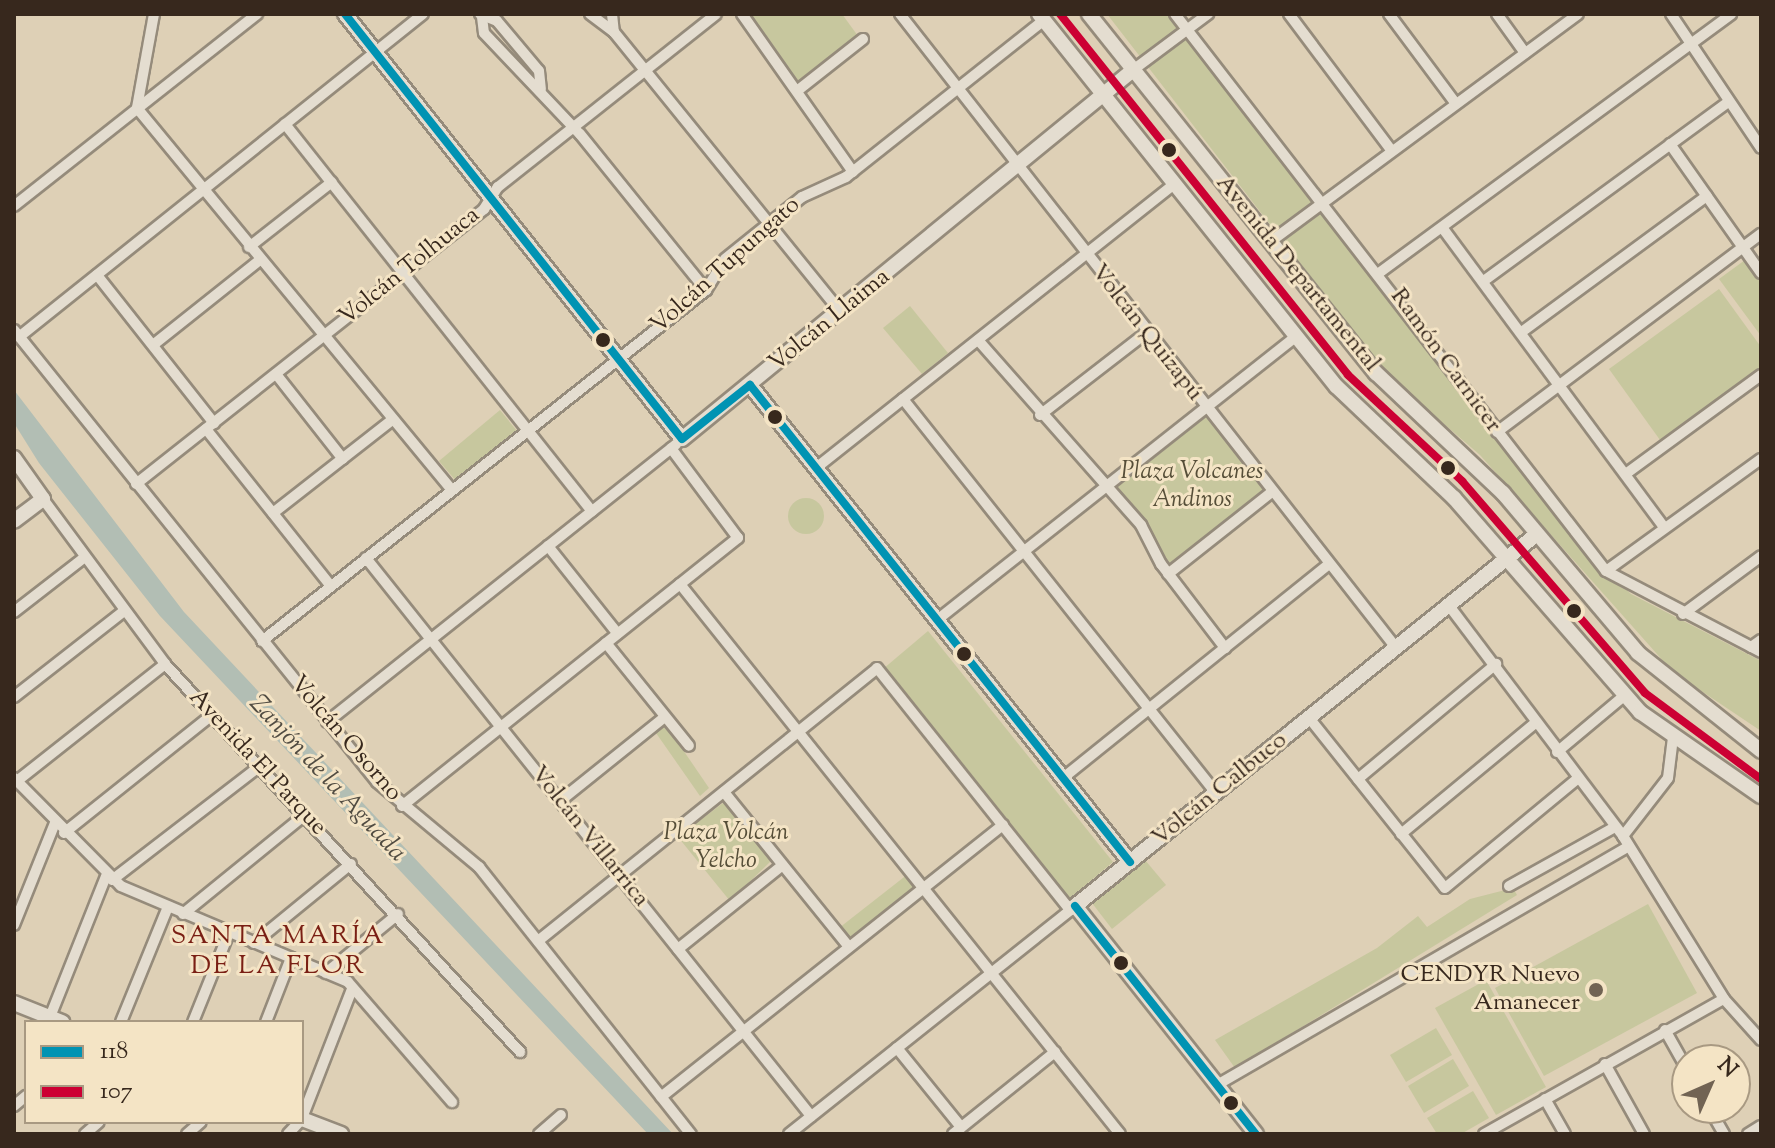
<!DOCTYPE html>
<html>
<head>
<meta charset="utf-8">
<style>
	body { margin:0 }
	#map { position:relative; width:1775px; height:1148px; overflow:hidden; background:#ded0b6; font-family:"Sorts Mill Goudy",serif }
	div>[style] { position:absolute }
	.green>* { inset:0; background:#c7c79e }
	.round { border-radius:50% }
	.water>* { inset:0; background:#b2beb4 }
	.roads { filter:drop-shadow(2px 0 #958b7b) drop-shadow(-2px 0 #958b7b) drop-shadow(0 2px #958b7b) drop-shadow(0 -2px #958b7b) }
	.street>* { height:10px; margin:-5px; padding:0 5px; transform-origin:5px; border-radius:5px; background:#e4ddd0 }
	.secondary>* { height:14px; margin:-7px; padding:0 7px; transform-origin:7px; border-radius:7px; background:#e4ddd0 }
	.bus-1>* { height:8px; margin:-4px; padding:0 4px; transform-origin:4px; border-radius:4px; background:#0093b3 }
	.bus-2>* { height:8px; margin:-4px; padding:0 4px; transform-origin:4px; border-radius:4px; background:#c03 }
	.dots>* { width:22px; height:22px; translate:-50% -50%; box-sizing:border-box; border:4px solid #f4e4c5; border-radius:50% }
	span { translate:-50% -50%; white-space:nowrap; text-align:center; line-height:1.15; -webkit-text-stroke:6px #f4e4c5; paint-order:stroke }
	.street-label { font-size:24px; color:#37281d }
	.park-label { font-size:24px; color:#564e38; font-style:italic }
	.poi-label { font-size:24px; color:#37281d }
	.right { translate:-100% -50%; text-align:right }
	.water-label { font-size:26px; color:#514c42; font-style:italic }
	.neighbourhood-label { font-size:26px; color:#7a1f14; letter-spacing:2px }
	.frame { position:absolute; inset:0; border:16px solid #37281d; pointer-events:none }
	.legend { position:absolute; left:24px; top:1020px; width:280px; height:104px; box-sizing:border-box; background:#f4e4c5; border:2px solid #a89982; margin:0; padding:10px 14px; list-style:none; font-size:24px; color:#37281d }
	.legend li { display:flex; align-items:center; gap:16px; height:40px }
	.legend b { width:40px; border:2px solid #a89982 }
	.north { position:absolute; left:1671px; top:1044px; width:80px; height:80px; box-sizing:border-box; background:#f4e4c5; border:2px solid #a89982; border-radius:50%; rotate:45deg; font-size:22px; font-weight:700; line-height:32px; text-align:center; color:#37281d }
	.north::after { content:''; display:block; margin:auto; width:28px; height:36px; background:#716353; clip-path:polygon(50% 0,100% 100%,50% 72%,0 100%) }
</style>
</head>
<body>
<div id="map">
	<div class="green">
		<i style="clip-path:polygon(748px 14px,842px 14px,858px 36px,799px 82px)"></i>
		<i style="clip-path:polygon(1107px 14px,1170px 14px,1579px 546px,1631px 594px,1761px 661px,1761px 731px,1673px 672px,1480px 455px,1386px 374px)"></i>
		<i style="clip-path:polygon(1745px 260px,1761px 283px,1761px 336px,1719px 279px)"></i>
		<i style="clip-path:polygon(1719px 289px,1761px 347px,1761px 367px,1660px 440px,1609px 369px)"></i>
		<i style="clip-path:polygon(910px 306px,948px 353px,922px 374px,883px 328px)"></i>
		<i style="clip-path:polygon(500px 410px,517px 431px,456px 481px,439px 461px)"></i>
		<i style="clip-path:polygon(1206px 412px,1267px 490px,1169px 569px,1114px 485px)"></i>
		<i class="round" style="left:788px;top:498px;width:36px;height:36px"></i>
		<i style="clip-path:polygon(928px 631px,1113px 862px,1069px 899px,883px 669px)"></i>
		<i style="clip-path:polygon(666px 725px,709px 788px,700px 796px,656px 733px)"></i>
		<i style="clip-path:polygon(723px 803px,774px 858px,730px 901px,678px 837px)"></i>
		<i style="clip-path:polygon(1145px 860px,1166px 885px,1112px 929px,1092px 903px)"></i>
		<i style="clip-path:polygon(908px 874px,916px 890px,852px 939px,846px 936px,839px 928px)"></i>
		<i style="clip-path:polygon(1513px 888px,1517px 895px,1235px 1068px,1215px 1040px,1377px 948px,1418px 916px,1427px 927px,1470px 899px)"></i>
		<i style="clip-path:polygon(1648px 904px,1697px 993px,1544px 1076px,1495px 988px)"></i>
		<i style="clip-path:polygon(1486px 980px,1546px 1087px,1496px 1115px,1435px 1008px)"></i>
		<i style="clip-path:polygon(1436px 1028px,1452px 1055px,1406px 1082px,1390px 1055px)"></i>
		<i style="clip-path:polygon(1453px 1059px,1469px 1086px,1424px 1113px,1408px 1086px)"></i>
		<i style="clip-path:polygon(1473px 1091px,1489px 1118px,1461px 1134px,1437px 1134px,1427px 1118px)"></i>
	</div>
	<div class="water">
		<i style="clip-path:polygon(14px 390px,184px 612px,673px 1134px,648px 1134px,160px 616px,39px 463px,14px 423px)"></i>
	</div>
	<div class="roads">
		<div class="street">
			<i style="left:154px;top:14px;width:96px;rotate:100.3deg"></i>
			<i style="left:137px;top:108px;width:495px;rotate:50.5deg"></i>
			<i style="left:480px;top:14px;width:18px;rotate:22deg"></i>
			<i style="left:497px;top:21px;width:65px;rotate:50deg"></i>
			<i style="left:539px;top:71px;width:18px;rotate:84deg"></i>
			<i style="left:590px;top:14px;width:30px;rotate:37deg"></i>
			<i style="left:612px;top:14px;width:18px;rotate:84deg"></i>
			<i style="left:614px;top:32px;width:360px;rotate:51deg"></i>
			<i style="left:742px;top:14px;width:193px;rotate:54.9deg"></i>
			<i style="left:900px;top:14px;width:806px;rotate:51.95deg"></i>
			<i style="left:1175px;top:14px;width:704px;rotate:52.27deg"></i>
			<i style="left:1606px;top:571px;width:175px;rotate:27.6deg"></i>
			<i style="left:1289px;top:14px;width:171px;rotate:53.1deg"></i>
			<i style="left:1389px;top:14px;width:112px;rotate:53.3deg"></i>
			<i style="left:1497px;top:14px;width:48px;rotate:54.3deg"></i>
			<i style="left:1671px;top:14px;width:161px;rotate:56.1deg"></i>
			<i style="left:482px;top:17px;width:16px;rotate:83deg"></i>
			<i style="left:484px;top:33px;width:139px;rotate:46.5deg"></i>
			<i style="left:580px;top:134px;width:201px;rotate:51.1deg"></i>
			<i style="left:1133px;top:70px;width:94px;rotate:-36.7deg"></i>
			<i style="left:797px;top:91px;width:84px;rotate:-38.2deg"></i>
			<i style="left:285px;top:124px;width:494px;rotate:51.6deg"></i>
			<i style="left:1670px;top:144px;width:158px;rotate:54.8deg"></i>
			<i style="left:14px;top:206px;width:310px;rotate:-38.3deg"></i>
			<i style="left:1444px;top:230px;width:368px;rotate:53.5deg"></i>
			<i style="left:1270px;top:242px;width:383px;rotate:-36.5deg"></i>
			<i style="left:249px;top:247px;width:105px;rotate:-38.1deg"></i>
			<i style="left:1379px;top:273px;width:437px;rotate:-36.3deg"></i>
			<i style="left:97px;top:275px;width:189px;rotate:51.7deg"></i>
			<i style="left:1485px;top:280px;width:301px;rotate:-36.2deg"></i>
			<i style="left:14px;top:330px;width:580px;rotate:51.23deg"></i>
			<i style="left:377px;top:782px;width:133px;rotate:39.8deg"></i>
			<i style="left:479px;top:867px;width:341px;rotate:51.6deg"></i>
			<i style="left:1523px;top:331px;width:228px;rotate:-36.3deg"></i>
			<i style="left:19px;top:337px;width:517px;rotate:-38.64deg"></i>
			<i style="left:978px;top:340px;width:247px;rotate:48.6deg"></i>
			<i style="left:1141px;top:525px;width:44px;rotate:62.9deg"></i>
			<i style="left:1161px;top:564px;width:106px;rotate:52.7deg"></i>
			<i style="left:153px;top:345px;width:137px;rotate:-38.5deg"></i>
			<i style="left:276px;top:374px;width:108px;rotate:51.8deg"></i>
			<i style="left:903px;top:399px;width:503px;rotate:51.54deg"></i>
			<i style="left:1040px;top:415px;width:134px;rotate:-37.7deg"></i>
			<i style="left:206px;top:429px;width:201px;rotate:51.5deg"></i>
			<i style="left:1497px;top:432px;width:330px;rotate:-36.9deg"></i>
			<i style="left:816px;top:468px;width:457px;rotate:-38.4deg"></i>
			<i style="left:1627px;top:473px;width:166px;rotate:-36.2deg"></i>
			<i style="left:136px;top:484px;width:444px;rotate:-38.3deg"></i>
			<i style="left:484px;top:209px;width:26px;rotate:-58deg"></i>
			<i style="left:498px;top:187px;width:278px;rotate:-38.4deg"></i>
			<i style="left:43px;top:499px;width:205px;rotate:53.5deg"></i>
			<i style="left:165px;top:664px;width:526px;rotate:47.54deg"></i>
			<i style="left:273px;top:513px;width:151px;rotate:-38deg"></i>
			<i style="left:548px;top:546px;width:112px;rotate:51.5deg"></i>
			<i style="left:366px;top:558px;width:714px;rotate:51.43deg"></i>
			<i style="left:1606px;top:571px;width:191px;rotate:-35.9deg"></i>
			<i style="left:1168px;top:574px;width:132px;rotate:-38.3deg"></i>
			<i style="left:680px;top:584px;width:704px;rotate:51.34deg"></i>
			<i style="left:1450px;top:607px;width:287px;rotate:52.9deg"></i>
			<i style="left:1623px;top:836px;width:192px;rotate:58.2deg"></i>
			<i style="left:1724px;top:999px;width:55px;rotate:47.9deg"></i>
			<i style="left:14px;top:612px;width:90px;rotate:-37.8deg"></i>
			<i style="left:1683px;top:614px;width:97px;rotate:-36.6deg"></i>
			<i style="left:937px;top:620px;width:458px;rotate:-38.3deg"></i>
			<i style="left:262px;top:641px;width:566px;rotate:-38.33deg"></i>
			<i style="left:706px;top:290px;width:36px;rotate:-58deg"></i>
			<i style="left:725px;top:259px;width:99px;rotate:-38.8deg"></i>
			<i style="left:802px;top:197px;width:48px;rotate:-24.4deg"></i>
			<i style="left:846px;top:177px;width:253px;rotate:-38.4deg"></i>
			<i style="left:606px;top:643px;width:132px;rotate:51.1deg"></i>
			<i style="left:1751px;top:647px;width:12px;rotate:-35deg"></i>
			<i style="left:14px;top:697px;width:140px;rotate:-38deg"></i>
			<i style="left:1310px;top:719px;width:216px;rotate:51.4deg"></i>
			<i style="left:1445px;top:888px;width:171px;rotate:-39.5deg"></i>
			<i style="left:327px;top:722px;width:446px;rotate:-38.5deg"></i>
			<i style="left:1557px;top:752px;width:87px;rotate:-39.9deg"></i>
			<i style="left:14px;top:778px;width:152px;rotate:45.3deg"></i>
			<i style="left:121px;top:886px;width:246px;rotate:22.9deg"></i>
			<i style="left:348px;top:982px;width:159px;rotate:49.1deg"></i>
			<i style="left:1063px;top:778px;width:341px;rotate:-38.8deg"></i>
			<i style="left:1358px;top:779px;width:180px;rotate:-39.8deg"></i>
			<i style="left:17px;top:781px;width:189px;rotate:-38.3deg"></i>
			<i style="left:724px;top:792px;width:199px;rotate:51.1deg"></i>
			<i style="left:560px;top:801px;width:134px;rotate:-38.7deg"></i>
			<i style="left:402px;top:806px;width:430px;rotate:-38.6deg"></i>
			<i style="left:738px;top:538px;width:112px;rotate:-126.7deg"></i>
			<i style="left:64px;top:833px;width:189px;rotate:-38.6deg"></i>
			<i style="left:1401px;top:834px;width:174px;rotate:-39.6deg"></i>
			<i style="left:1623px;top:836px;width:73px;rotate:-52.2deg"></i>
			<i style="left:1668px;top:778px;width:38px;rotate:-83deg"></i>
			<i style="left:112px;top:880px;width:187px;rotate:-37.6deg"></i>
			<i style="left:1509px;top:886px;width:121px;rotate:-29.1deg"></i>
			<i style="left:183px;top:914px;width:157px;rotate:-39.1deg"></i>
			<i style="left:14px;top:925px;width:110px;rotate:-68.1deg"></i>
			<i style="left:538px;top:941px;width:435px;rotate:-38.8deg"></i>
			<i style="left:877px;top:668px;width:310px;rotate:51.4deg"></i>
			<i style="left:254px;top:943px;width:125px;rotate:-39.2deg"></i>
			<i style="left:678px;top:949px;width:134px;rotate:-38.7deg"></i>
			<i style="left:326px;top:973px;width:93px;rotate:-39.3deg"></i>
			<i style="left:50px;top:1017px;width:152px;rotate:-68.3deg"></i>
			<i style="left:121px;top:1022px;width:124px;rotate:-67.8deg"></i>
			<i style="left:193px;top:1022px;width:96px;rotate:-68deg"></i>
			<i style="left:266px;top:1022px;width:69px;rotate:-68.7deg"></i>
			<i style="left:1665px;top:1030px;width:45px;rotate:60.6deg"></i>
			<i style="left:897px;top:1048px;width:102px;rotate:51deg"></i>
			<i style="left:1605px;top:1064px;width:80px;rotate:60.9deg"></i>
			<i style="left:1217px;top:1085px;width:475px;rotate:-30.1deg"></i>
			<i style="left:661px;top:1097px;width:437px;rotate:-38.5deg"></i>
			<i style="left:1545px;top:1099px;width:40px;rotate:60.3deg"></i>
			<i style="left:14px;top:1106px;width:16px;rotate:-40deg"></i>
			<i style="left:1709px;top:1108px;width:30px;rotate:60deg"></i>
			<i style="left:302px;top:1118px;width:138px;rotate:-68.8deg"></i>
			<i style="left:85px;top:1134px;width:18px;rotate:-41deg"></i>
			<i style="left:187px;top:1134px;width:18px;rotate:-41deg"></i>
			<i style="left:288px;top:1134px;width:16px;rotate:-47deg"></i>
			<i style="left:539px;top:1134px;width:29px;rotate:-41deg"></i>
			<i style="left:789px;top:1134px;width:363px;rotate:-38.5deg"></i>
			<i style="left:953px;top:1134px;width:131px;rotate:-38.8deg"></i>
			<i style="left:1484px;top:1134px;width:275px;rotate:-29.4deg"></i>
			<i style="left:1748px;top:1134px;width:15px;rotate:-32deg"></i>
		</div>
		<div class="secondary">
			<i style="left:345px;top:14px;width:542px;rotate:51.59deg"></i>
			<i style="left:682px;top:439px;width:583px;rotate:-39.29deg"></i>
			<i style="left:1039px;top:14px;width:477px;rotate:51.4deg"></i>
			<i style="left:1337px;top:387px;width:161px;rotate:43.5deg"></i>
			<i style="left:1454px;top:498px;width:284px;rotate:49deg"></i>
			<i style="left:1640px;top:712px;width:147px;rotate:34.8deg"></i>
			<i style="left:1089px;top:14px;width:460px;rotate:51.4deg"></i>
			<i style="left:1376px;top:373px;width:175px;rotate:43.4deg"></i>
			<i style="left:1503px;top:493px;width:209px;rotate:49.8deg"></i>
			<i style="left:1638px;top:653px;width:157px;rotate:38.5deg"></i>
			<i style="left:750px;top:385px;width:610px;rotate:51.46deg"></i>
			<i style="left:14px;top:458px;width:50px;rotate:54.7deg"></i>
			<i style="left:43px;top:499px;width:36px;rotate:143deg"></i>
			<i style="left:14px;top:1003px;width:52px;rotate:21.6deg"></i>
			<i style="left:302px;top:1119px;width:42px;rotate:21deg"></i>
			<i style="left:1256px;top:1134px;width:291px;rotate:-128.4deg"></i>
			<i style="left:1075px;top:906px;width:593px;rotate:-38.84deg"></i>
		</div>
	</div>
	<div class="bus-1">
		<i style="left:345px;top:14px;width:542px;rotate:51.59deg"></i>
		<i style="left:750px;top:385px;width:610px;rotate:51.46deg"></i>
		<i style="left:682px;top:439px;width:87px;rotate:-38.5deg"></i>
		<i style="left:1075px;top:906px;width:291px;rotate:51.6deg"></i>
	</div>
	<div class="bus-2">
		<i style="left:1060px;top:14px;width:462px;rotate:51.4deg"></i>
		<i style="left:1348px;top:375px;width:156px;rotate:42.9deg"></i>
		<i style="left:1462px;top:481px;width:280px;rotate:49.2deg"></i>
		<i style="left:1645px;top:693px;width:144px;rotate:36.6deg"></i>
	</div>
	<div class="dots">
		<i style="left:1169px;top:150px;background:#37281d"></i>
		<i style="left:603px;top:340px;background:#37281d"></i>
		<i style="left:775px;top:417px;background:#37281d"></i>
		<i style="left:1448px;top:468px;background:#37281d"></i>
		<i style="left:1574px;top:611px;background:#37281d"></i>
		<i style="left:964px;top:654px;background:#37281d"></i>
		<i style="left:1121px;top:963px;background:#37281d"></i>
		<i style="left:1596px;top:990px;background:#716353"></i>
		<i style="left:1231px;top:1103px;background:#37281d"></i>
	</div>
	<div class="street-label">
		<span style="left:726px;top:266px;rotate:-42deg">Volcán Tupungato</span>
		<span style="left:410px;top:267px;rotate:-39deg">Volcán Tolhuaca</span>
		<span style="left:1297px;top:274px;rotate:51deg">Avenida Departamental</span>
		<span style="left:830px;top:321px;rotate:-39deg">Volcán Llaima</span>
		<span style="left:1146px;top:333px;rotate:52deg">Volcán Quizapú</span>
		<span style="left:1445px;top:361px;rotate:54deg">Ramón Carnicer</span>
		<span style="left:345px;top:739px;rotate:49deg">Volcán Osorno</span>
		<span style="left:257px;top:763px;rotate:47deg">Avenida El Parque</span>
		<span style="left:1220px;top:790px;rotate:-39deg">Volcán Calbuco</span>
		<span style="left:589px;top:837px;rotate:51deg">Volcán Villarrica</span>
	</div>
	<div class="park-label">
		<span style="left:1192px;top:487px">Plaza Volcanes<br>Andinos</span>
		<span style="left:726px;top:848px">Plaza Volcán<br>Yelcho</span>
	</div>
	<div class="poi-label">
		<span class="right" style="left:1580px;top:990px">CENDYR Nuevo<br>Amanecer</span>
	</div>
	<div class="water-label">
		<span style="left:327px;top:779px;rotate:47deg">Zanjón de la Aguada</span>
	</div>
	<div class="neighbourhood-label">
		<span style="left:278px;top:952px">SANTA MARÍA<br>DE LA FLOR</span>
	</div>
	<div class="frame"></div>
	<ul class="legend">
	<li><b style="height:10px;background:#0093b3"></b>118</li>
	<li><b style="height:10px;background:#c03"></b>107</li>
	</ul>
	<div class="north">N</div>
</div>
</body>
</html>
